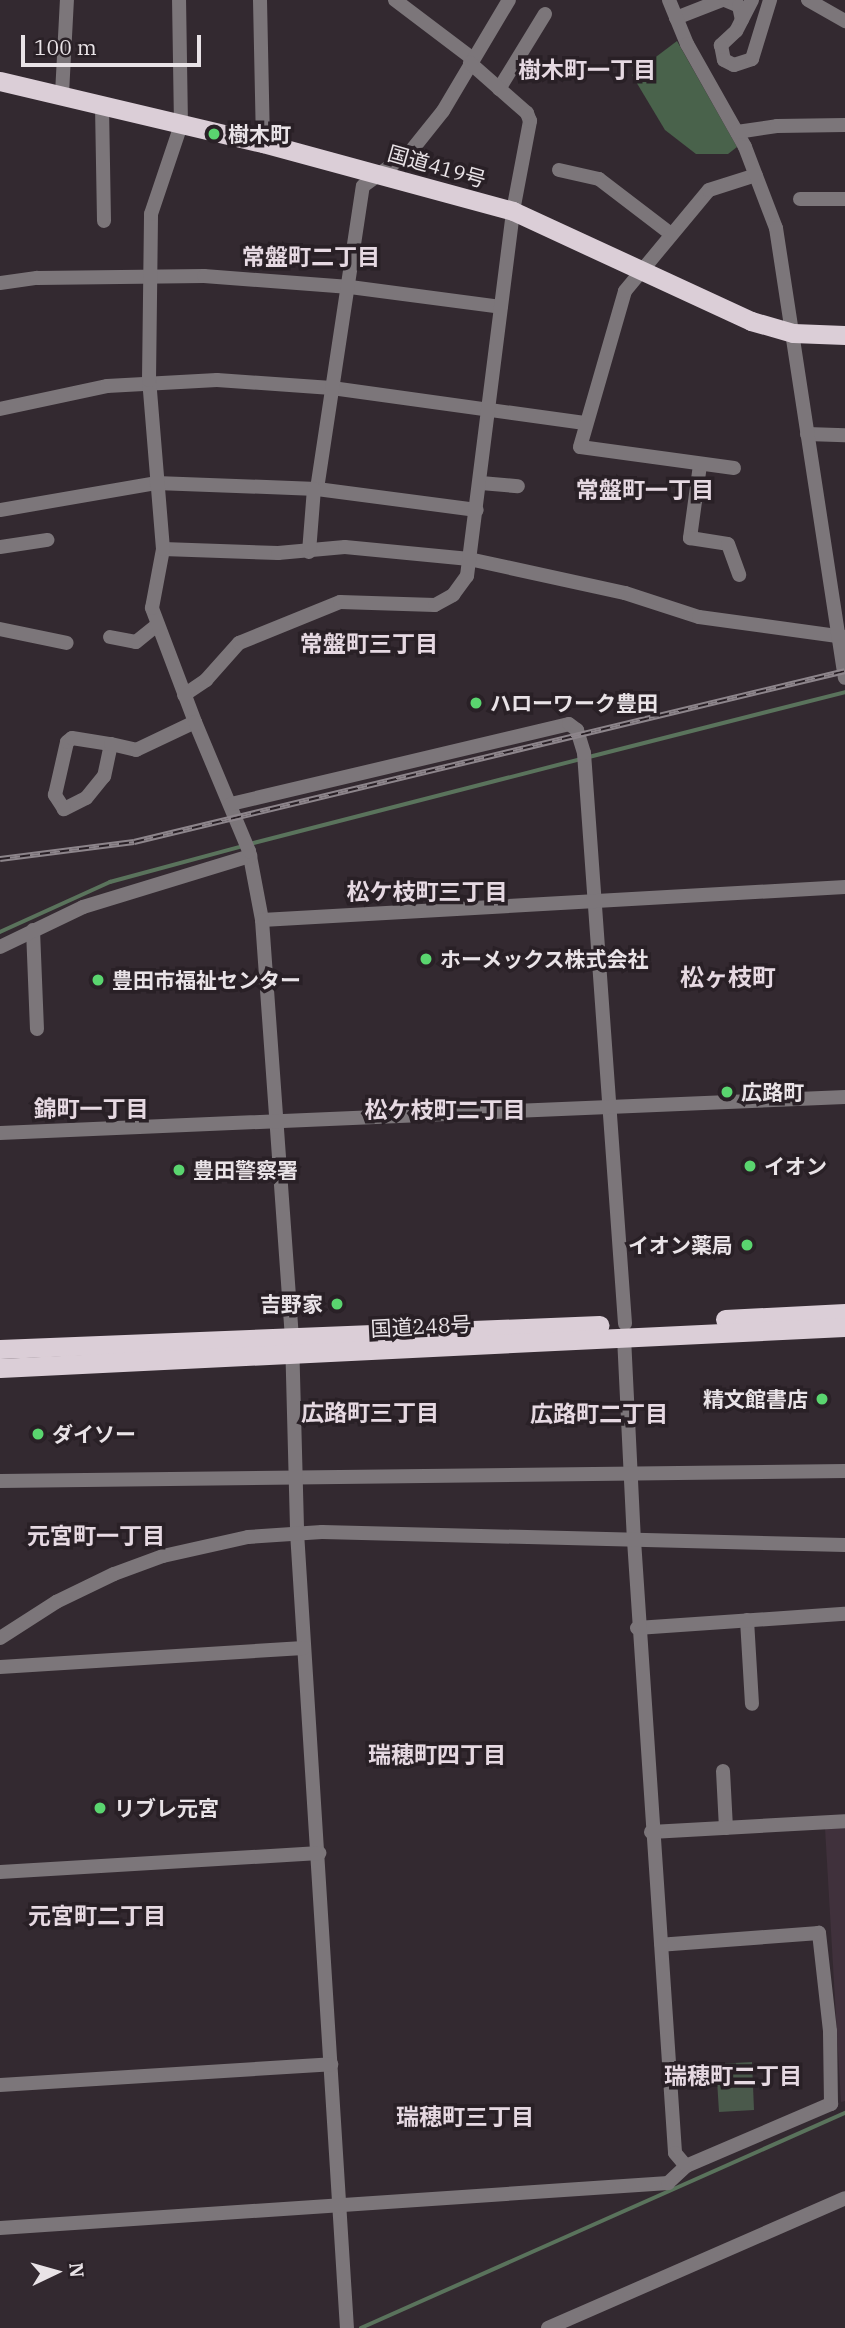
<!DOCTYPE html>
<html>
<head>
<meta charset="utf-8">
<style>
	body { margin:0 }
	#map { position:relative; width:845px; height:2328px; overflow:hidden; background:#332930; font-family:"IBM Plex Serif","Noto Sans JP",serif }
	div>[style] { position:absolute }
	.built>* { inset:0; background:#40313c }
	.green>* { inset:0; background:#4a594b }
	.forest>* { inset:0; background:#49624b }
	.stream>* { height:3.5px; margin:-1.75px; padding:0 1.75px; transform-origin:1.75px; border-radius:1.75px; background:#5a735c }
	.minor>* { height:14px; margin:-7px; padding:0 7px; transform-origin:7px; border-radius:7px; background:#7c767a }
	.tertiary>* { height:14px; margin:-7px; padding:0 7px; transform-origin:7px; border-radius:7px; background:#7c767a }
	.trunk>* { height:19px; margin:-9.5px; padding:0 9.5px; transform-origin:9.5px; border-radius:9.5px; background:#dbced7 }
	.rail>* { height:6px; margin-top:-3px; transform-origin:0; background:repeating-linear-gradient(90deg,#292026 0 10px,#8d858b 0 20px); box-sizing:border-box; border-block:2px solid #8d858b }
	.dots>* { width:19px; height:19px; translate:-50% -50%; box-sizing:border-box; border:4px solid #292026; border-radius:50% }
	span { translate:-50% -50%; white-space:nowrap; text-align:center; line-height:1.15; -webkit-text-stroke:7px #292026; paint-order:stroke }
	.poi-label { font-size:21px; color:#e9e3e7; font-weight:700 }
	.left { translate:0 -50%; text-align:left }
	.right { translate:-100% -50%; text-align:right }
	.street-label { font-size:21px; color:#e9e3e7 }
	.neighbourhood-label { font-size:23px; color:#e6d9e2; font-weight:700 }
	.quarter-label { font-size:24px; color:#e6d9e2; font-weight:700 }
	.north { position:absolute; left:21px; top:2237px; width:70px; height:70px; -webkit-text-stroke:5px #292026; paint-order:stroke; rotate:85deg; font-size:19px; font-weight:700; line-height:28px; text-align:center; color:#e9e3e7 }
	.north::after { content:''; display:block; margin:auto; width:24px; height:32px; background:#e9e3e7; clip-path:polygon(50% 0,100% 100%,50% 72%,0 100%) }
	.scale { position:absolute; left:21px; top:35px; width:180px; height:32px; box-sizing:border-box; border:4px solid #e9e3e7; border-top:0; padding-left:9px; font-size:21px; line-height:24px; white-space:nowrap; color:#e9e3e7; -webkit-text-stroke:5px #292026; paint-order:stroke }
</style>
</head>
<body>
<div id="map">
	<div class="built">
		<i style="clip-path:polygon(845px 1826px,845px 2101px,841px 2102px,825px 1828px)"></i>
	</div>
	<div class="green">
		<i style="clip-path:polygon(752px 2062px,754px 2110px,719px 2112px,716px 2064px)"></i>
	</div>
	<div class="forest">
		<i style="clip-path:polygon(677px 41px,737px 147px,728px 154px,696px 154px,665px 130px,632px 75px)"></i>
	</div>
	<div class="stream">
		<i style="left:589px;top:757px;width:264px;rotate:-14.2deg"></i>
		<i style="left:250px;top:844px;width:343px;rotate:-14.4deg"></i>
		<i style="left:0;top:932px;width:121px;rotate:-24.4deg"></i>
		<i style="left:110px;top:882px;width:138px;rotate:-15.1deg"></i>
		<i style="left:361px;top:2328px;width:530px;rotate:-23.95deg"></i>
	</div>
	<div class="minor">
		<i style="left:260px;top:0;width:143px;rotate:88.8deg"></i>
		<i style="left:395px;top:0;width:98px;rotate:37.1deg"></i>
		<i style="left:725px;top:0;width:15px;rotate:23deg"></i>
		<i style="left:739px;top:6px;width:14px;rotate:78deg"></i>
		<i style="left:752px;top:0;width:35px;rotate:117deg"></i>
		<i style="left:736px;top:31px;width:21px;rotate:137deg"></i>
		<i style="left:721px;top:45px;width:15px;rotate:79deg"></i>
		<i style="left:724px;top:60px;width:11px;rotate:27deg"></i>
		<i style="left:734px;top:65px;width:19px;rotate:-18deg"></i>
		<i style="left:752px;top:59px;width:62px;rotate:-73deg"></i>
		<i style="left:808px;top:0;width:43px;rotate:29.6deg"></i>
		<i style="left:676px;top:18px;width:49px;rotate:-21.4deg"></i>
		<i style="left:499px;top:89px;width:88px;rotate:-58.5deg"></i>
		<i style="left:62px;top:94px;width:94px;rotate:-87deg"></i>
		<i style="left:102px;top:106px;width:115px;rotate:89deg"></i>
		<i style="left:559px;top:170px;width:41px;rotate:12.7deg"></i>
		<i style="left:599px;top:179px;width:91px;rotate:37.4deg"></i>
		<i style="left:800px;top:199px;width:45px"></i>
		<i style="left:0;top:283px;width:37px;rotate:-8deg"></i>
		<i style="left:37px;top:278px;width:167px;rotate:-0.7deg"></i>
		<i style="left:204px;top:276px;width:146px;rotate:4.3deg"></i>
		<i style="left:350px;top:287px;width:152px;rotate:7.5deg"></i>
		<i style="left:0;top:409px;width:109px;rotate:-12.1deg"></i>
		<i style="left:107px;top:386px;width:110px;rotate:-3.1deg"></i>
		<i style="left:217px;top:380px;width:115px;rotate:4deg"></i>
		<i style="left:332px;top:388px;width:255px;rotate:7.9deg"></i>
		<i style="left:807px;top:434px;width:38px;rotate:2deg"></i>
		<i style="left:700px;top:465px;width:74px;rotate:97.8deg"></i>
		<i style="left:690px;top:538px;width:38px;rotate:9deg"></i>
		<i style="left:728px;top:544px;width:33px;rotate:70deg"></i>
		<i style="left:734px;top:468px;width:155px;rotate:-172.2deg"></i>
		<i style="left:580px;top:447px;width:162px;rotate:-73.9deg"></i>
		<i style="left:625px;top:291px;width:131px;rotate:-50.3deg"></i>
		<i style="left:709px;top:190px;width:49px;rotate:-17.7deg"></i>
		<i style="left:481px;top:483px;width:37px;rotate:5deg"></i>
		<i style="left:317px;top:489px;width:306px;rotate:-81.4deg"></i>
		<i style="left:363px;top:186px;width:59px;rotate:-36.1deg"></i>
		<i style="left:411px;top:151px;width:51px;rotate:-51.3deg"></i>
		<i style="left:443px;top:111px;width:129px;rotate:-59.3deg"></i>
		<i style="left:0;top:510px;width:158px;rotate:-9.8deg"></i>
		<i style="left:156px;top:483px;width:161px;rotate:2.1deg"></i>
		<i style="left:317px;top:489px;width:161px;rotate:7.5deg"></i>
		<i style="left:0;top:547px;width:48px;rotate:-8.5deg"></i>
		<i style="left:163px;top:549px;width:115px;rotate:2deg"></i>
		<i style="left:278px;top:553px;width:67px;rotate:-5.1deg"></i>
		<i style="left:345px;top:547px;width:125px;rotate:5.5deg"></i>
		<i style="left:469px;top:559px;width:160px;rotate:12.3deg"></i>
		<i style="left:625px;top:593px;width:78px;rotate:18deg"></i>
		<i style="left:699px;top:617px;width:147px;rotate:7.8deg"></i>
		<i style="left:309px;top:552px;width:63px;rotate:-85.5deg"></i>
		<i style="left:0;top:629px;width:68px;rotate:11.8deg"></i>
		<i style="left:110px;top:637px;width:26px;rotate:11deg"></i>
		<i style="left:136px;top:642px;width:26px;rotate:-39deg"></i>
		<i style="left:184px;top:695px;width:27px;rotate:-34deg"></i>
		<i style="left:206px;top:680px;width:50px;rotate:-48.3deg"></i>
		<i style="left:239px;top:643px;width:109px;rotate:-22.1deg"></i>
		<i style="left:340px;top:602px;width:95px;rotate:1.8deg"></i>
		<i style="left:435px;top:605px;width:21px;rotate:-29deg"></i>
		<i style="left:453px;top:595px;width:24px;rotate:-54deg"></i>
		<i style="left:467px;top:576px;width:368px;rotate:-82.8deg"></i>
		<i style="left:513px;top:211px;width:92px;rotate:-79.3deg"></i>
		<i style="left:530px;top:121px;width:9px;rotate:-111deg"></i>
		<i style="left:527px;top:113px;width:76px;rotate:-138.7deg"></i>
		<i style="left:111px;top:744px;width:33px;rotate:102deg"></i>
		<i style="left:104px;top:776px;width:28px;rotate:129deg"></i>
		<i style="left:86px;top:798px;width:25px;rotate:153deg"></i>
		<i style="left:64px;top:809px;width:17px;rotate:-123deg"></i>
		<i style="left:55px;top:795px;width:54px;rotate:-77.2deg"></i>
		<i style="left:67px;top:742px;width:6px;rotate:-39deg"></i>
		<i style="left:72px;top:738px;width:39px;rotate:9deg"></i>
		<i style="left:111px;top:744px;width:26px;rotate:13deg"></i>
		<i style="left:136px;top:750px;width:65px;rotate:-25.4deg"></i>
		<i style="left:195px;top:722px;width:122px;rotate:-110.7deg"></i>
		<i style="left:152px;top:608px;width:60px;rotate:-79.4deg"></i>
		<i style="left:163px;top:549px;width:170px;rotate:-94.7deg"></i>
		<i style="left:149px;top:380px;width:166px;rotate:-89.3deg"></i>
		<i style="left:151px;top:214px;width:94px;rotate:-71.4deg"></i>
		<i style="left:181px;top:125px;width:125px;rotate:-90.9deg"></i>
		<i style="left:584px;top:753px;width:572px;rotate:85.89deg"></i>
		<i style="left:249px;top:851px;width:70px;rotate:79.3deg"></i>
		<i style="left:262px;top:920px;width:584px;rotate:-3.24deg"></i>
		<i style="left:33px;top:930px;width:99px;rotate:87.7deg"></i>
		<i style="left:0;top:947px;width:92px;rotate:-25.7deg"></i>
		<i style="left:83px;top:907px;width:175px;rotate:-17deg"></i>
		<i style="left:624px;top:1337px;width:203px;rotate:87.2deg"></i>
		<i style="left:0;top:1481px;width:845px;rotate:-0.68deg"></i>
		<i style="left:297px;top:1532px;width:798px;rotate:86.41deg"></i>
		<i style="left:747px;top:1620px;width:84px;rotate:86.6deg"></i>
		<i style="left:637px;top:1628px;width:208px;rotate:-3.9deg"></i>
		<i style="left:0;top:1667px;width:304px;rotate:-3.6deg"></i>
		<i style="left:723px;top:1771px;width:57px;rotate:87deg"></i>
		<i style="left:651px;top:1832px;width:194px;rotate:-3.2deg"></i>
		<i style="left:0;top:1872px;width:320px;rotate:-3.4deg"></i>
		<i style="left:0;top:2085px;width:332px;rotate:-3.6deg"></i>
		<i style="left:0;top:2228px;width:670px;rotate:-3.85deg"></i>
		<i style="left:668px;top:2183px;width:25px;rotate:-43deg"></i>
		<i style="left:686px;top:2166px;width:158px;rotate:-23.2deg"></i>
		<i style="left:831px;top:2104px;width:73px;rotate:-90.8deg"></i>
		<i style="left:830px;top:2031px;width:99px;rotate:-96.4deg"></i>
		<i style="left:819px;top:1933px;width:158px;rotate:175.7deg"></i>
	</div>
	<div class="tertiary">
		<i style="left:669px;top:0;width:48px;rotate:67.8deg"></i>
		<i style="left:687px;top:44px;width:118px;rotate:60.6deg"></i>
		<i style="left:745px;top:147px;width:87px;rotate:69.1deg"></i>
		<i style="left:776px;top:228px;width:455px;rotate:81.3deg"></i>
		<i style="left:737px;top:132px;width:40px;rotate:-8.5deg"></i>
		<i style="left:777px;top:126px;width:68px;rotate:-0.8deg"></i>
		<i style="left:195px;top:722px;width:140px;rotate:67.3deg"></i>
		<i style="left:231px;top:804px;width:347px;rotate:-13.3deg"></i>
		<i style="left:569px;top:724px;width:10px;rotate:37deg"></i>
		<i style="left:577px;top:730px;width:24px;rotate:73deg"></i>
		<i style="left:262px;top:920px;width:418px;rotate:85.9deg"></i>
		<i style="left:292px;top:1337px;width:195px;rotate:88.5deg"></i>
		<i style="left:0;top:1133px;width:846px;rotate:-2.44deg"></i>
		<i style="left:634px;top:1540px;width:614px;rotate:86.17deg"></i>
		<i style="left:675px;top:2153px;width:17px;rotate:50deg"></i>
		<i style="left:0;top:1638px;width:67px;rotate:-32.7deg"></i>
		<i style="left:56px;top:1602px;width:64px;rotate:-25.8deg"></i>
		<i style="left:114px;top:1574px;width:52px;rotate:-20.2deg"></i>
		<i style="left:163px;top:1556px;width:87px;rotate:-12.6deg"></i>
		<i style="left:248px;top:1537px;width:74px;rotate:-3.9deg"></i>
		<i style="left:322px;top:1532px;width:523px;rotate:1.42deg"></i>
		<i style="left:548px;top:2328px;width:324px;rotate:-23.6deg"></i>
	</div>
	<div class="trunk">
		<i style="left:0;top:81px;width:270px;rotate:13.3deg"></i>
		<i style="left:263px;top:143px;width:259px;rotate:15.2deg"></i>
		<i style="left:513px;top:211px;width:262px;rotate:24.8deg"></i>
		<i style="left:751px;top:321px;width:44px;rotate:15.9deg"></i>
		<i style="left:793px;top:333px;width:52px;rotate:2.2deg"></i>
		<i style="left:725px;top:1319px;width:120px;rotate:-2.9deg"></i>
		<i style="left:0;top:1349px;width:600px;rotate:-2.29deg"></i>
		<i style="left:0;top:1368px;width:846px;rotate:-2.78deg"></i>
	</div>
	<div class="rail">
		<i style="left:0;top:859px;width:135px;rotate:-7.2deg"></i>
		<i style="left:134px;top:842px;width:731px;rotate:-13.52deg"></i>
	</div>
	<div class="dots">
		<i style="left:214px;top:134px;background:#5ad56f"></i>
		<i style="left:476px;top:703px;background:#5ad56f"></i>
		<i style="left:426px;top:959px;background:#5ad56f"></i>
		<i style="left:98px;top:980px;background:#5ad56f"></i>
		<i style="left:727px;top:1092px;background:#5ad56f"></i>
		<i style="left:750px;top:1166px;background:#5ad56f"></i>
		<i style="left:179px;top:1170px;background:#5ad56f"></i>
		<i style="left:747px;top:1245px;background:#5ad56f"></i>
		<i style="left:337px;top:1304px;background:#5ad56f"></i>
		<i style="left:822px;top:1399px;background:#5ad56f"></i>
		<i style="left:38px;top:1434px;background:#5ad56f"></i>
		<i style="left:100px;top:1808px;background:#5ad56f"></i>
	</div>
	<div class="poi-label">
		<span class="left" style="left:228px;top:134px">樹木町</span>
		<span class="left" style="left:490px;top:703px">ハローワーク豊田</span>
		<span class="left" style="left:440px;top:959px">ホーメックス株式会社</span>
		<span class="left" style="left:112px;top:980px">豊田市福祉センター</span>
		<span class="left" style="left:741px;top:1092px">広路町</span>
		<span class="left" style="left:764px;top:1166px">イオン</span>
		<span class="left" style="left:193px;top:1170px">豊田警察署</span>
		<span class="right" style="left:733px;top:1245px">イオン薬局</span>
		<span class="right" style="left:323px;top:1304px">吉野家</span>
		<span class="right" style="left:808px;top:1399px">精文館書店</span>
		<span class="left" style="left:52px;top:1434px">ダイソー</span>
		<span class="left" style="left:114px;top:1808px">リブレ元宮</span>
	</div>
	<div class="street-label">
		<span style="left:437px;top:166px;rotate:16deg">国道419号</span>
		<span style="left:421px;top:1326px;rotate:-3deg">国道248号</span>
	</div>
	<div class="neighbourhood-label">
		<span style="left:587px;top:69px">樹木町一丁目</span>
		<span style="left:311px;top:256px">常盤町二丁目</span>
		<span style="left:645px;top:489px">常盤町一丁目</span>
		<span style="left:369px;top:643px">常盤町三丁目</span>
		<span style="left:427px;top:891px">松ケ枝町三丁目</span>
		<span style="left:91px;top:1108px">錦町一丁目</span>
		<span style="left:445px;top:1109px">松ケ枝町二丁目</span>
		<span style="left:370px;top:1412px">広路町三丁目</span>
		<span style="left:599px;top:1413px">広路町二丁目</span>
		<span style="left:96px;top:1535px">元宮町一丁目</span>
		<span style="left:437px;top:1754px">瑞穂町四丁目</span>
		<span style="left:97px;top:1915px">元宮町二丁目</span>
		<span style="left:733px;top:2075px">瑞穂町二丁目</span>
		<span style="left:465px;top:2116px">瑞穂町三丁目</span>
	</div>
	<div class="quarter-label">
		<span style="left:728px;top:978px">松ヶ枝町</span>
	</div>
	<div class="north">N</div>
	<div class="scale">100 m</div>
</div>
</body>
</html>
